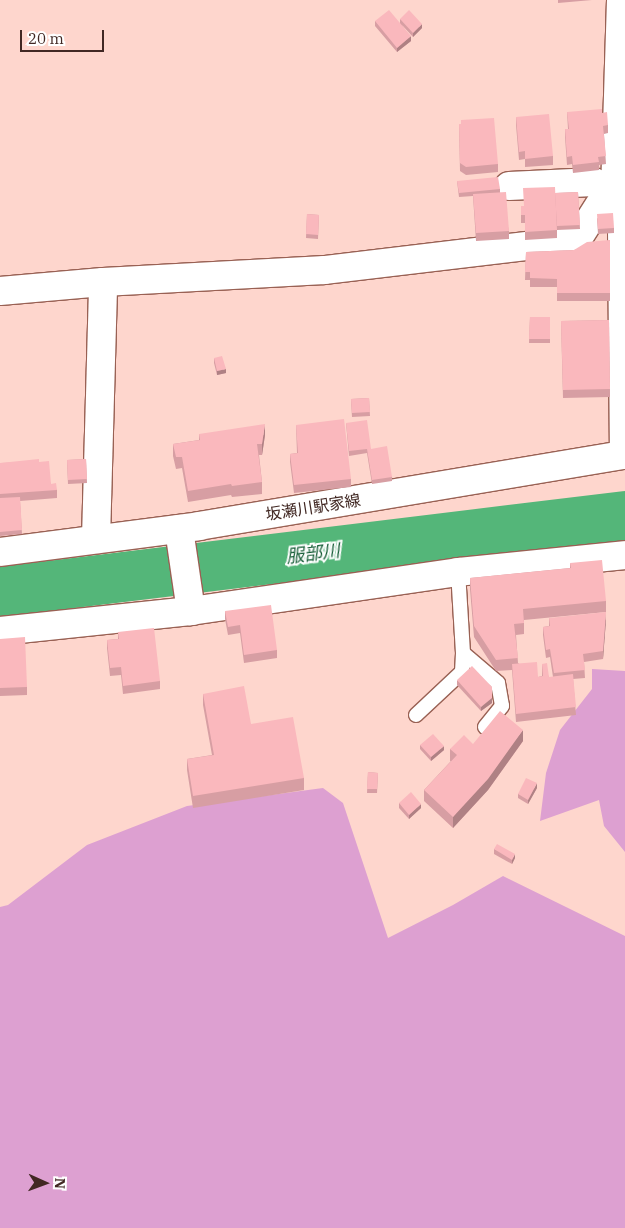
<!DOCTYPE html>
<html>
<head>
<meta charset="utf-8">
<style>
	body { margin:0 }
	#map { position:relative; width:625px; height:1228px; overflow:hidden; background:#fed6cd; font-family:"IBM Plex Serif","Noto Sans JP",serif }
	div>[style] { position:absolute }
	.green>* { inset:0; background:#dda0d1 }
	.river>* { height:50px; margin:-25px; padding:0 25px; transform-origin:25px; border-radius:25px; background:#54b679 }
	.roads { filter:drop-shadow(1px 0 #996154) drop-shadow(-1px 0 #996154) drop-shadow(0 1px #996154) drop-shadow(0 -1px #996154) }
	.service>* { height:14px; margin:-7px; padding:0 7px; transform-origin:7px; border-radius:7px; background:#fff }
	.minor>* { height:28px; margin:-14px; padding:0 14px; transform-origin:14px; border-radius:14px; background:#fff }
	.secondary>* { height:28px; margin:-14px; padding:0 14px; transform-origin:14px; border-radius:14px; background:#fff }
	.wall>* { inset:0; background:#d79ea3 }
	.shaded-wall>* { inset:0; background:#af8184 }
	.building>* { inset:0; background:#fab8bd }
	span { translate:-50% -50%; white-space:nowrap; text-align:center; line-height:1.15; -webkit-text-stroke:4px #fff; paint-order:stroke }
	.street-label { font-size:16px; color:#412823 }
	.water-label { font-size:18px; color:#135b34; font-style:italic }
	.north { position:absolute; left:20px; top:1158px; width:50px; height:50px; -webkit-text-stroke:4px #fff; paint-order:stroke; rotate:92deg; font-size:14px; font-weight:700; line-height:20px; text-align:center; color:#412823 }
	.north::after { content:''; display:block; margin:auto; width:18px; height:22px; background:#412823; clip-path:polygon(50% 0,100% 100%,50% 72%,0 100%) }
	.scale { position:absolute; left:20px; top:30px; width:84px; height:22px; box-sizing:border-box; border:2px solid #412823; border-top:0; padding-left:6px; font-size:15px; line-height:18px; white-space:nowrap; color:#412823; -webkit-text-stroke:4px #fff; paint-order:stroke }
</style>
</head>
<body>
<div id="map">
	<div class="green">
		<i style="clip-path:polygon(592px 669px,625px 671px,625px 852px,604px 826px,599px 800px,540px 821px,546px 773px,560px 730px,592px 689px)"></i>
		<i style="clip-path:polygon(323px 788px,343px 803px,388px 938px,453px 905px,503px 876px,625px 936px,625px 1228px,0 1228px,0 907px,8px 905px,87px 845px,187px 806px)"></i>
	</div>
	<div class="river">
		<i style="left:0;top:592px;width:630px;rotate:-6.93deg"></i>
	</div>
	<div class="roads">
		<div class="service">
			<i style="left:463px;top:653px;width:46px;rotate:40.6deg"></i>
			<i style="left:498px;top:683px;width:23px;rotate:80deg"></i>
			<i style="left:502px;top:706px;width:27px;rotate:129deg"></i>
			<i style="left:416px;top:715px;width:63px;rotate:-43.1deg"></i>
			<i style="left:462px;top:672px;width:19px;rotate:-87deg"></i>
			<i style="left:463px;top:653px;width:81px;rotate:-93.5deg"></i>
		</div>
		<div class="minor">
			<i style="left:621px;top:0;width:195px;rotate:91.8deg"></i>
			<i style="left:615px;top:195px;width:36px;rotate:79deg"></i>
			<i style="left:622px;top:230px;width:225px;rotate:89.5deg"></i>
			<i style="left:509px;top:186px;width:85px;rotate:-2.7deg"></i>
			<i style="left:594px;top:182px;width:25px;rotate:32deg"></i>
			<i style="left:0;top:291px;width:103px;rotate:-5deg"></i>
			<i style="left:103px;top:282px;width:222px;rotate:-3.1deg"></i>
			<i style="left:325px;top:270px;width:254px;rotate:-6.8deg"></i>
			<i style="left:577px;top:240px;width:49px;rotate:-57.6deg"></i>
			<i style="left:603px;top:199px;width:13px;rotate:-18deg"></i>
			<i style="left:179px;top:529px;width:83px;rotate:81.7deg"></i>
			<i style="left:96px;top:539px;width:257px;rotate:-88.4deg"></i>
			<i style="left:0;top:631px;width:192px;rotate:-6deg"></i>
			<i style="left:191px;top:611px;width:270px;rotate:-8.3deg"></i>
			<i style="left:458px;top:572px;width:168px;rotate:-5.8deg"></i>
		</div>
		<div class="secondary">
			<i style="left:0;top:552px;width:201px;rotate:-7.4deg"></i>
			<i style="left:199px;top:526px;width:432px;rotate:-9.5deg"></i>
		</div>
	</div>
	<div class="wall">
		<i style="clip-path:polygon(558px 0,592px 0,558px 3px)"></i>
		<i style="clip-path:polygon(400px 19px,422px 28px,413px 37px,402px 25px,411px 41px,397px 52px,375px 26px,375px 21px,400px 23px)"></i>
		<i style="clip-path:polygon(567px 112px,602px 113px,608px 125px,608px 133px,604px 134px,606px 164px,599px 165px,599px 170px,573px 173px,572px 164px,567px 165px,565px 137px,565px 129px,568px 129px)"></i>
		<i style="clip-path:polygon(516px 117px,553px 156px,553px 165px,525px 167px,525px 159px,519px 160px,516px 125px)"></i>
		<i style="clip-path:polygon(459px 124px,498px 164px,498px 172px,466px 175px,460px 171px)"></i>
		<i style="clip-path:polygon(457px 181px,500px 189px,500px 192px,509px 231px,509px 239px,476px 241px,473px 196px,459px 197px)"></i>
		<i style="clip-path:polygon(578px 192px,580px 229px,557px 230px,557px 238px,525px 240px,525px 223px,521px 223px,521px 206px,524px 206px,555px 193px)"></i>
		<i style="clip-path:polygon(307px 214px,319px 215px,318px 239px,306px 238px)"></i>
		<i style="clip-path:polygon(597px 218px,614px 228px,614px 233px,598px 234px)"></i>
		<i style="clip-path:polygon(610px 240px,610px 301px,557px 301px,557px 287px,530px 287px,530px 280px,525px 280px,526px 252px,574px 250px)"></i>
		<i style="clip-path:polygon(530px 317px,550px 317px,550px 343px,529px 343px)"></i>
		<i style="clip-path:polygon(609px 320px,610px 397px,563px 398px,561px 321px)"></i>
		<i style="clip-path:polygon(214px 358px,226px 373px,217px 375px,214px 363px)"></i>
		<i style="clip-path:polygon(369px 398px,370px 416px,352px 417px,351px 399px)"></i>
		<i style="clip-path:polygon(346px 423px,371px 449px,392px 477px,392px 481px,372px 484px,367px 453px,349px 456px)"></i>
		<i style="clip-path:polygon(296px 425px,351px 479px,351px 487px,294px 493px,290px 462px,290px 454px,297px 453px)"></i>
		<i style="clip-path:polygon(199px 434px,265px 435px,262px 455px,259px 455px,262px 482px,262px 494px,232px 497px,231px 495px,188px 502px,182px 468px,176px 469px,173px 456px,173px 444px,199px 440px)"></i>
		<i style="clip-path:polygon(86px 459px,87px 483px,68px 484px,67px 460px)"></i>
		<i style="clip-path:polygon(39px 462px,51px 484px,57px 490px,57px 498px,20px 501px,22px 534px,0 536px,0 463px)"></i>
		<i style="clip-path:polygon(570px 563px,606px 601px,606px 612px,524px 620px,524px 634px,516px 635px,518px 663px,538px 677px,542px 676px,542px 664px,549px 677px,553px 677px,550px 657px,546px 658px,543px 635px,543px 627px,549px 626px,549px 618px,606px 620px,603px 659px,584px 662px,585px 678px,573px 679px,576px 715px,516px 722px,512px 670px,496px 671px,474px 637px,470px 589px,470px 578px,570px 568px)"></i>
		<i style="clip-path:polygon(225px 611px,277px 650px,277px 658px,244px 663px,240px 633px,228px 635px,225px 619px)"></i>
		<i style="clip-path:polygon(118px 632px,160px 681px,160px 689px,123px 694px,121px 675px,110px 676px,107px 648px,107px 640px,118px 639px)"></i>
		<i style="clip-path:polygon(0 639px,27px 687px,27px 695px,0 696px)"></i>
		<i style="clip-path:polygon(457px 680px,492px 703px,481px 711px,457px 685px)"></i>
		<i style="clip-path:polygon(203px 694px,251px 724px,304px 778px,304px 790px,193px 808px,187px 770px,187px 759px,212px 755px,203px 705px)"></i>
		<i style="clip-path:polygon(523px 741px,488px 790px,453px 828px,424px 801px,424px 790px,451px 761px,450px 761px,450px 749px,473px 744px)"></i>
		<i style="clip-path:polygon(420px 745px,444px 750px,431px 761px,420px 749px)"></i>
		<i style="clip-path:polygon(368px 772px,378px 773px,377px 793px,367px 793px)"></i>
		<i style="clip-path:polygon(537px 788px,528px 804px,518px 798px,518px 794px)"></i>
		<i style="clip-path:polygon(399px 803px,421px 808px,409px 819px,399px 808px)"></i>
		<i style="clip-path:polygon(494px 849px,515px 858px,512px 864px,494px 854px)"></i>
	</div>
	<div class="shaded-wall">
		<i style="clip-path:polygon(422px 24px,422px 28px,413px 37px,413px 33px)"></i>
		<i style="clip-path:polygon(411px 36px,411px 41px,397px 52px,397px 48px)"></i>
		<i style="clip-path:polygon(226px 369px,226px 373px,217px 375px,217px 371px)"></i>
		<i style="clip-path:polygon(265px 424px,265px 435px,262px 455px,262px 444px)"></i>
		<i style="clip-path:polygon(606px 612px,606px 620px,603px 659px,603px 651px)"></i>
		<i style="clip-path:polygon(492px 687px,492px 703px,481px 711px,481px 707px)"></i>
		<i style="clip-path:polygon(523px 730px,523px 741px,488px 790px,453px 828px,453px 817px)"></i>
		<i style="clip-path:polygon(444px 746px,444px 750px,431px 761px,431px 757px)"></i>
		<i style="clip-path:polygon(537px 783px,537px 788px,528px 804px,528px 800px)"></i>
		<i style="clip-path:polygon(421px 804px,421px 808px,409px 819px,409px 815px)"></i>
		<i style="clip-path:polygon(515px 854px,515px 858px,512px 864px,512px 860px)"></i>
	</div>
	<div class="building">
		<i style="clip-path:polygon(389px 10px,411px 36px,397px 48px,375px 21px)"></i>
		<i style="clip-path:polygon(409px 10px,422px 24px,413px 33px,400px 19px)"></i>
		<i style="clip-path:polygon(602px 109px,602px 113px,607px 112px,608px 125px,603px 126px,606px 156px,598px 157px,599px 162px,573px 165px,572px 156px,567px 157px,565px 129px,569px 129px,567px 112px)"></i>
		<i style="clip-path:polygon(549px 114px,553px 156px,525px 159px,525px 151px,519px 152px,516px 117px)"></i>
		<i style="clip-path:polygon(494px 118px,498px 164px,466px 167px,460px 163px,459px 124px,461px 124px,461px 120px)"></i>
		<i style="clip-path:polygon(498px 177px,500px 189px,459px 193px,457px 181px)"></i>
		<i style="clip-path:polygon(555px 187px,557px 230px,525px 232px,525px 215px,521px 215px,521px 206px,524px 206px,523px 188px)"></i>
		<i style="clip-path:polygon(506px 192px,509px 231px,476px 233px,473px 194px)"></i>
		<i style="clip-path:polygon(578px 192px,580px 225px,557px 226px,555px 193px)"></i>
		<i style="clip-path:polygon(613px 213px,614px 228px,598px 229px,597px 214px)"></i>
		<i style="clip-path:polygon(307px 214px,319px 215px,318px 235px,306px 234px)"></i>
		<i style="clip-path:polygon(610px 240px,610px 293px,557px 293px,557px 279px,530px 278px,530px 272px,525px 272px,526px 252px,574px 250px,587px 242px)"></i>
		<i style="clip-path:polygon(530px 317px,550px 317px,550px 339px,529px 339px)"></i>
		<i style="clip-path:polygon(609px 320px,610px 389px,563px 390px,561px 321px)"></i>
		<i style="clip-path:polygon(222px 356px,226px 369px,217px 371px,214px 358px)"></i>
		<i style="clip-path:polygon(369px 398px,370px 412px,352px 413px,351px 399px)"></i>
		<i style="clip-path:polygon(344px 419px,351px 479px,294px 485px,290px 454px,298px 453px,296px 425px)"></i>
		<i style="clip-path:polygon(367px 420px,371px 449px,387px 446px,392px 477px,372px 480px,367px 449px,349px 451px,346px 423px)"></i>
		<i style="clip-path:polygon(265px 424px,262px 444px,257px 444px,262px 482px,232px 486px,231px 484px,188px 491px,182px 457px,176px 457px,173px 444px,200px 440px,199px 434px)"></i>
		<i style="clip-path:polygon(39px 459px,39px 462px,49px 461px,51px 484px,56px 483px,57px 490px,0 494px,0 463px)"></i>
		<i style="clip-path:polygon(86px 459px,87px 479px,68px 480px,67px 460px)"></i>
		<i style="clip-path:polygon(20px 497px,22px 530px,0 532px,0 498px)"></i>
		<i style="clip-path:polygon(602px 560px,606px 601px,523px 609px,524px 623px,514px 624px,518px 658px,496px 660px,474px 626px,470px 578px,571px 568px,570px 563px)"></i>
		<i style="clip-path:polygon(271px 605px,277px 650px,244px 655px,240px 625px,228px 627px,225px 611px)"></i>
		<i style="clip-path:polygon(606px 612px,603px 651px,583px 654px,585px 670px,554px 673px,550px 649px,546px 650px,543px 627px,550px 626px,549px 618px)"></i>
		<i style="clip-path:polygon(154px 628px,160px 681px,123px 686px,121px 667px,110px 668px,107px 640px,119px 639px,118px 632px)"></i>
		<i style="clip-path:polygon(25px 637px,27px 687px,0 688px,0 639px)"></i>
		<i style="clip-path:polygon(537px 662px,538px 677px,543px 676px,542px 664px,547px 663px,549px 677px,573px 674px,576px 707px,516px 714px,512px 664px)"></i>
		<i style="clip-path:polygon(472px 666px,492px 687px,492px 698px,481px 707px,457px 680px)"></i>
		<i style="clip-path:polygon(244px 686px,251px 724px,293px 717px,304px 778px,193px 796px,187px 759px,214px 755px,203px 694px)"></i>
		<i style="clip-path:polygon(500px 711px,523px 730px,488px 779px,453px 817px,424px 790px,457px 755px,450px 749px,464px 735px,473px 744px)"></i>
		<i style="clip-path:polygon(433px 734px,444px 746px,431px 757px,420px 745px)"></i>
		<i style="clip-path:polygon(368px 772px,378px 773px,377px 789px,367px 789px)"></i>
		<i style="clip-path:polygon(526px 778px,537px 783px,528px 800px,518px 794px)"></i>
		<i style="clip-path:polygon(411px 792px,421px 804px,409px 815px,399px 803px)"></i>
		<i style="clip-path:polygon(497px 844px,515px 854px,512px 860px,494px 849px)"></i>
	</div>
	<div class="street-label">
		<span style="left:313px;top:507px;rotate:-9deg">坂瀬川駅家線</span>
	</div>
	<div class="water-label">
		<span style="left:313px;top:554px;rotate:-7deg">服部川</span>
	</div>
	<div class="north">N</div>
	<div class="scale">20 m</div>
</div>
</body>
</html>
